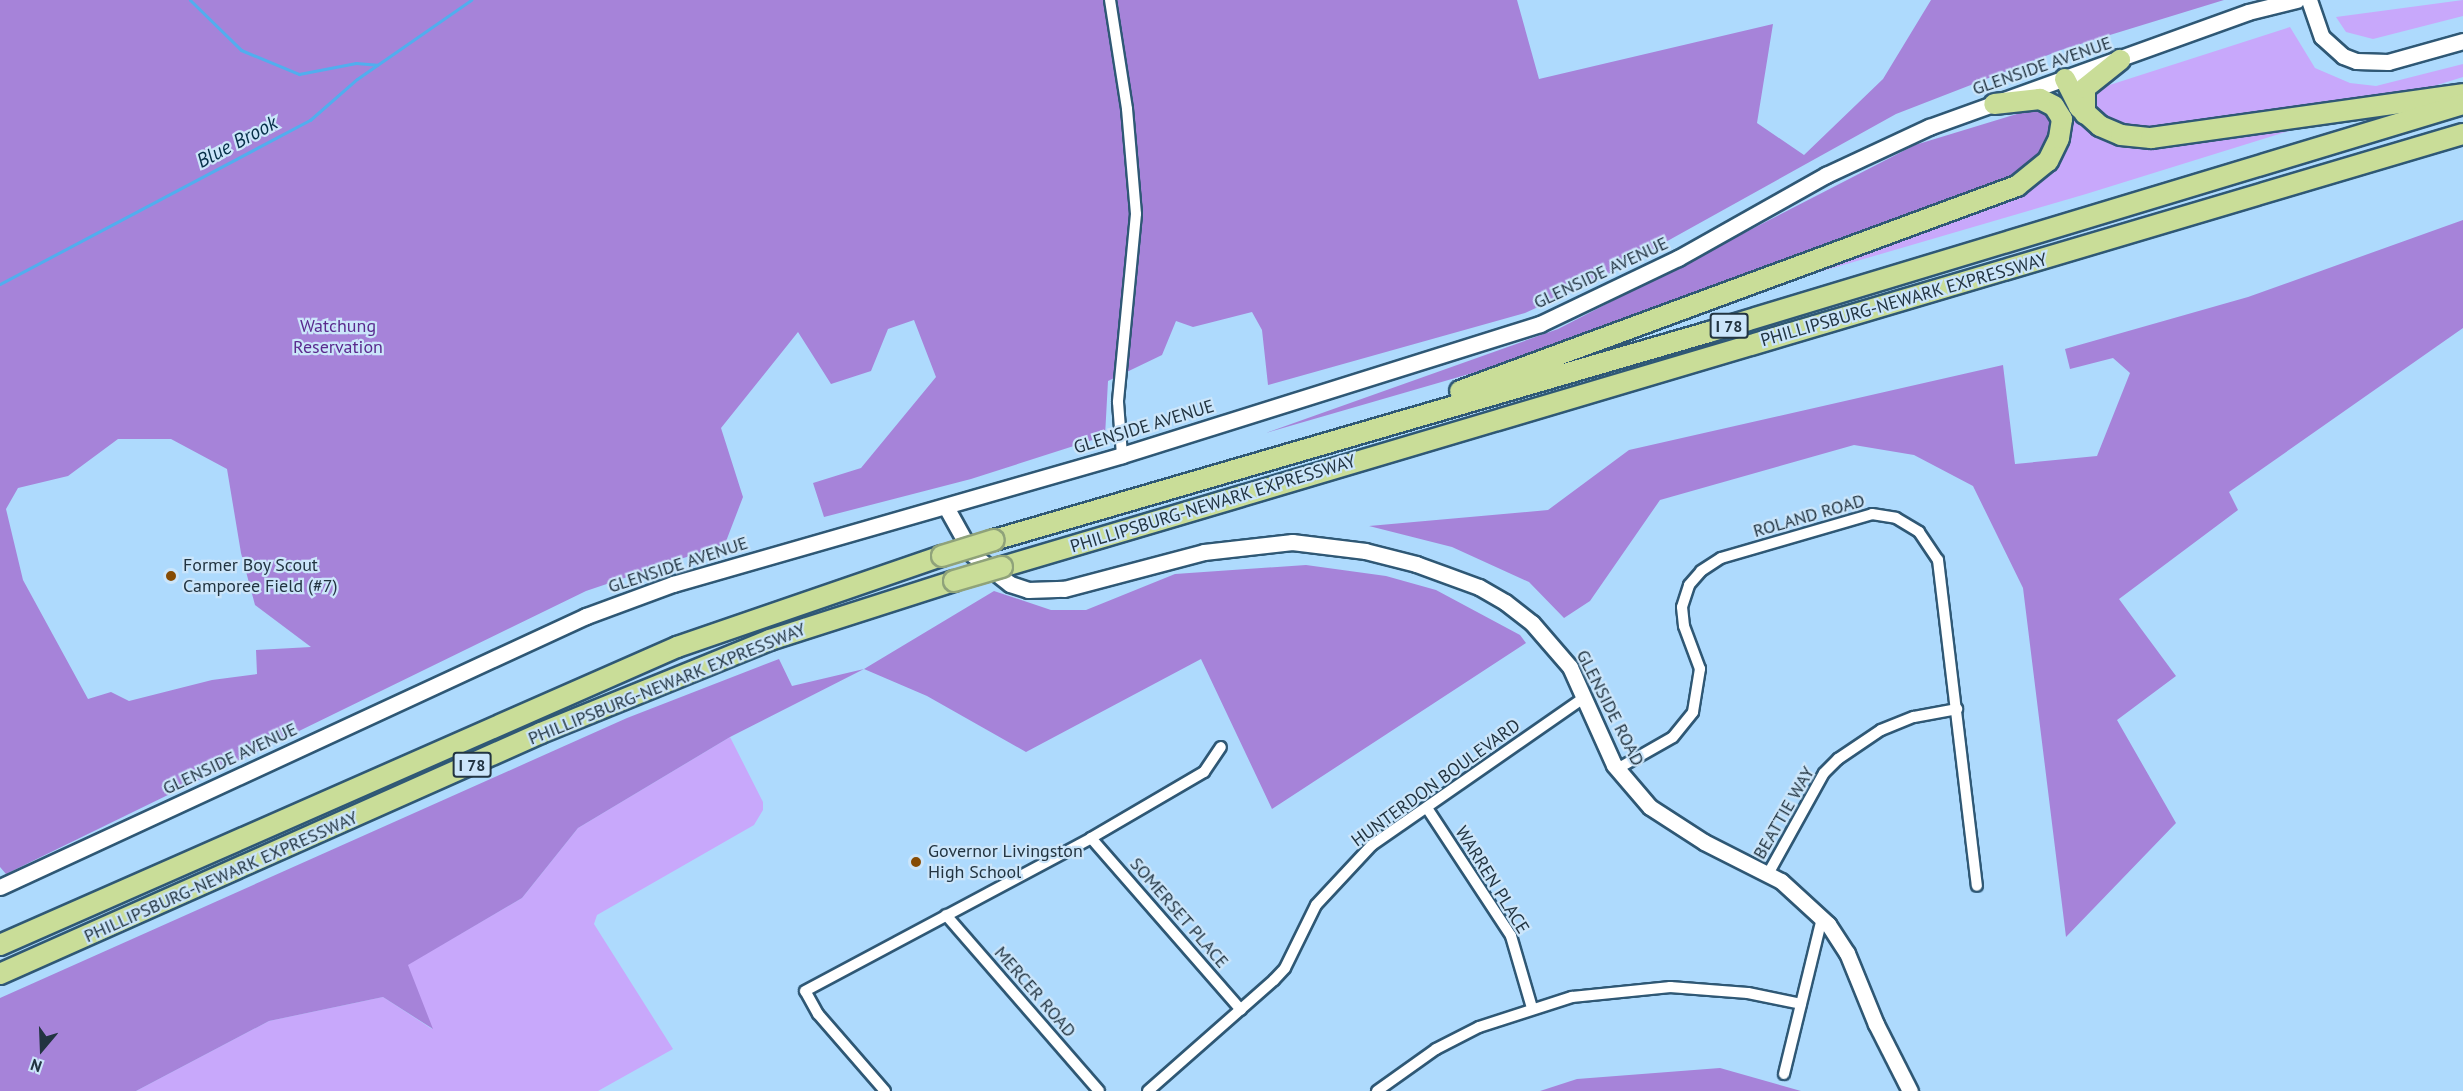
<!DOCTYPE html>
<html>
<head>
<meta charset="utf-8">
<style>
	body { margin:0 }
	#map { position:relative; width:2463px; height:1091px; overflow:hidden; background:#aedafd; font-family:"PT Sans",sans-serif }
	div>[style] { position:absolute }
	.green>* { inset:0; background:#c8a8fb }
	.forest>* { inset:0; background:#a683d9 }
	.stream>* { height:3px; margin:-1.5px; padding:0 1.5px; transform-origin:1.5px; border-radius:1.5px; background:#51aeee }
	.roads { filter:drop-shadow(2px 0 #2f5875) drop-shadow(-2px 0 #2f5875) drop-shadow(0 2px #2f5875) drop-shadow(0 -2px #2f5875) }
	.street>* { height:10px; margin:-5px; padding:0 5px; transform-origin:5px; border-radius:5px; background:#fff }
	.secondary>* { height:15px; margin:-7.5px; padding:0 7.5px; transform-origin:7.5px; border-radius:7.5px; background:#fff }
	.highway>* { height:20px; margin:-10px; padding:0 10px; transform-origin:10px; border-radius:10px; background:#c9dd98 }
	.bridges { filter:drop-shadow(2px 0 #8fa27a) drop-shadow(-2px 0 #8fa27a) drop-shadow(0 2px #8fa27a) drop-shadow(0 -2px #8fa27a) }
	.highway-bridge>* { height:20px; margin:-10px; padding:0 10px; transform-origin:10px; border-radius:10px; background:#c9dd98 }
	.dots>* { width:16px; height:16px; translate:-50% -50%; box-sizing:border-box; border:3px solid #cbe5fa; border-radius:50% }
	span { translate:-50% -50%; white-space:nowrap; text-align:center; line-height:1.15; -webkit-text-stroke:4.5px #cbe5fa; paint-order:stroke }
	.shield-label span { padding:2px 4px; background:#cbe5fa; border:2px solid; border-radius:4px; -webkit-text-stroke-width:0 }
	.shield-label { font-size:16px; color:#223441; font-weight:700 }
	.street-label { font-size:18px; color:#223441 }
	.park-label { font-size:18px; color:#5a2a8e }
	.poi-label { font-size:18px; color:#223441 }
	.left { translate:0 -50%; text-align:left }
	.water-label { font-size:20px; color:#062f48; font-style:italic }
	.north { position:absolute; left:12px; top:1019px; width:60px; height:60px; -webkit-text-stroke:4px #cbe5fa; paint-order:stroke; rotate:199deg; font-size:16px; font-weight:700; line-height:24px; text-align:center; color:#223441 }
	.north::after { content:''; display:block; margin:auto; width:21px; height:27px; background:#223441; clip-path:polygon(50% 0,100% 100%,50% 72%,0 100%) }
</style>
</head>
<body>
<div id="map">
	<div class="green">
		<i style="clip-path:polygon(2463px 0,2463px 16px,2373px 39px,2346px 32px,2336px 17px)"></i>
		<i style="clip-path:polygon(2290px 27px,2315px 68px,2350px 83px,2376px 86px,2463px 64px,2463px 77px,2086px 194px,1686px 311px,2066px 99px)"></i>
		<i style="clip-path:polygon(730px 737px,763px 802px,763px 810px,754px 825px,597px 915px,594px 924px,673px 1049px,598px 1091px,136px 1091px,269px 1021px,383px 997px,432px 1029px,407px 965px,522px 898px,578px 828px)"></i>
	</div>
	<div class="forest">
		<i style="clip-path:polygon(evenodd,0 0,1517px 0,1539px 79px,1773px 24px,1757px 123px,1804px 155px,1883px 79px,1931px 0,2224px 0,2061px 50px,1896px 114px,1599px 279px,1525px 313px,1268px 385px,1262px 330px,1252px 312px,1193px 327px,1176px 321px,1162px 355px,1108px 381px,1105px 436px,971px 479px,824px 517px,813px 483px,861px 468px,936px 377px,914px 320px,888px 329px,871px 371px,831px 384px,798px 332px,721px 428px,743px 497px,725px 544px,586px 591px,6px 874px,0 867px,0 0,118px 439px,171px 439px,227px 469px,241px 553px,255px 605px,311px 647px,256px 650px,257px 674px,212px 680px,129px 701px,111px 692px,88px 699px,23px 580px,6px 509px,18px 488px,68px 476px,118px 439px)"></i>
		<i style="clip-path:polygon(2066px 99px,2068px 135px,2056px 162px,1686px 311px,1266px 433px,1558px 329px,1915px 145px)"></i>
		<i style="clip-path:polygon(2463px 220px,2463px 328px,2229px 492px,2238px 510px,2119px 599px,2176px 676px,2117px 720px,2176px 823px,2066px 937px,2023px 588px,1973px 486px,1914px 455px,1854px 445px,1660px 500px,1590px 601px,1564px 618px,1529px 582px,1452px 547px,1369px 526px,1548px 510px,1629px 450px,2003px 365px,2015px 464px,2097px 456px,2130px 373px,2113px 358px,2070px 369px,2065px 349px,2248px 297px)"></i>
		<i style="clip-path:polygon(1306px 565px,1386px 576px,1436px 590px,1520px 635px,1526px 643px,1272px 809px,1201px 659px,1026px 752px,927px 696px,864px 669px,730px 737px,578px 828px,522px 898px,408px 965px,433px 1029px,383px 997px,269px 1021px,136px 1091px,0 1091px,0 998px,627px 718px,779px 659px,792px 686px,864px 669px,994px 591px,1051px 610px,1086px 610px,1175px 574px)"></i>
		<i style="clip-path:polygon(1720px 1068px,1801px 1091px,1540px 1091px,1577px 1079px)"></i>
	</div>
	<div class="stream">
		<i style="left:190px;top:0;width:71px;rotate:44.4deg"></i>
		<i style="left:241px;top:50px;width:63px;rotate:22.5deg"></i>
		<i style="left:299px;top:74px;width:58px;rotate:-10.9deg"></i>
		<i style="left:356px;top:63px;width:21px;rotate:5deg"></i>
		<i style="left:0;top:284px;width:351px;rotate:-27.9deg"></i>
		<i style="left:310px;top:120px;width:62px;rotate:-41.1deg"></i>
		<i style="left:357px;top:79px;width:139px;rotate:-34.7deg"></i>
	</div>
	<div class="roads">
		<div class="street">
			<i style="left:1110px;top:0;width:110px;rotate:81.1deg"></i>
			<i style="left:1127px;top:109px;width:105px;rotate:85.1deg"></i>
			<i style="left:1136px;top:214px;width:189px;rotate:95.5deg"></i>
			<i style="left:1118px;top:402px;width:53px;rotate:85.7deg"></i>
			<i style="left:1617px;top:769px;width:64px;rotate:-29.7deg"></i>
			<i style="left:1673px;top:737px;width:32px;rotate:-51deg"></i>
			<i style="left:1693px;top:712px;width:44px;rotate:-80.8deg"></i>
			<i style="left:1700px;top:669px;width:46px;rotate:-110.4deg"></i>
			<i style="left:1684px;top:626px;width:19px;rotate:-96deg"></i>
			<i style="left:1682px;top:607px;width:23px;rotate:-72deg"></i>
			<i style="left:1689px;top:585px;width:18px;rotate:-49deg"></i>
			<i style="left:1701px;top:571px;width:24px;rotate:-33deg"></i>
			<i style="left:1721px;top:558px;width:157px;rotate:-16.2deg"></i>
			<i style="left:1872px;top:514px;width:24px;rotate:9deg"></i>
			<i style="left:1896px;top:518px;width:27px;rotate:31deg"></i>
			<i style="left:1919px;top:532px;width:34px;rotate:56deg"></i>
			<i style="left:1938px;top:560px;width:328px;rotate:83.2deg"></i>
			<i style="left:1427px;top:808px;width:153px;rotate:56.7deg"></i>
			<i style="left:1511px;top:936px;width:75px;rotate:73.7deg"></i>
			<i style="left:1091px;top:838px;width:228px;rotate:48.9deg"></i>
			<i style="left:1768px;top:874px;width:115px;rotate:-61deg"></i>
			<i style="left:1824px;top:773px;width:20px;rotate:-45deg"></i>
			<i style="left:1838px;top:759px;width:52px;rotate:-34deg"></i>
			<i style="left:1881px;top:730px;width:35px;rotate:-22deg"></i>
			<i style="left:1914px;top:717px;width:44px;rotate:-10.5deg"></i>
			<i style="left:946px;top:915px;width:233px;rotate:49deg"></i>
			<i style="left:1784px;top:1074px;width:161px;rotate:-76.3deg"></i>
			<i style="left:885px;top:1091px;width:102px;rotate:-131deg"></i>
			<i style="left:818px;top:1014px;width:26px;rotate:-119deg"></i>
			<i style="left:805px;top:991px;width:324px;rotate:-28.1deg"></i>
			<i style="left:1091px;top:838px;width:131px;rotate:-30.3deg"></i>
			<i style="left:1204px;top:772px;width:30px;rotate:-56deg"></i>
			<i style="left:1148px;top:1091px;width:168px;rotate:-41.4deg"></i>
			<i style="left:1274px;top:980px;width:16px;rotate:-47deg"></i>
			<i style="left:1285px;top:968px;width:70px;rotate:-63.8deg"></i>
			<i style="left:1316px;top:905px;width:82px;rotate:-47deg"></i>
			<i style="left:1372px;top:845px;width:259px;rotate:-34.8deg"></i>
			<i style="left:1377px;top:1091px;width:72px;rotate:-35.4deg"></i>
			<i style="left:1436px;top:1049px;width:48px;rotate:-27.1deg"></i>
			<i style="left:1479px;top:1027px;width:98px;rotate:-17.9deg"></i>
			<i style="left:1572px;top:997px;width:99px;rotate:-5.8deg"></i>
			<i style="left:1670px;top:987px;width:78px;rotate:4.4deg"></i>
			<i style="left:1748px;top:993px;width:54px;rotate:11.7deg"></i>
		</div>
		<div class="secondary">
			<i style="left:2309px;top:0;width:39px;rotate:71deg"></i>
			<i style="left:2322px;top:37px;width:28px;rotate:42deg"></i>
			<i style="left:2343px;top:56px;width:14px;rotate:21deg"></i>
			<i style="left:2356px;top:61px;width:32px;rotate:2deg"></i>
			<i style="left:2388px;top:62px;width:78px;rotate:-15.6deg"></i>
			<i style="left:946px;top:507px;width:54px;rotate:61deg"></i>
			<i style="left:972px;top:554px;width:48px;rotate:38.3deg"></i>
			<i style="left:1010px;top:584px;width:19px;rotate:18deg"></i>
			<i style="left:1028px;top:590px;width:36px;rotate:-2deg"></i>
			<i style="left:1064px;top:589px;width:145px;rotate:-14.8deg"></i>
			<i style="left:1204px;top:552px;width:89px;rotate:-6.5deg"></i>
			<i style="left:1292px;top:542px;width:74px;rotate:7deg"></i>
			<i style="left:1365px;top:551px;width:53px;rotate:14.3deg"></i>
			<i style="left:1416px;top:564px;width:67px;rotate:20.1deg"></i>
			<i style="left:1479px;top:587px;width:30px;rotate:30deg"></i>
			<i style="left:1505px;top:602px;width:34px;rotate:38deg"></i>
			<i style="left:1532px;top:623px;width:58px;rotate:49.2deg"></i>
			<i style="left:1570px;top:667px;width:107px;rotate:65.8deg"></i>
			<i style="left:1614px;top:765px;width:55px;rotate:49.4deg"></i>
			<i style="left:1650px;top:807px;width:64px;rotate:32.9deg"></i>
			<i style="left:1704px;top:842px;width:86px;rotate:26.9deg"></i>
			<i style="left:1781px;top:881px;width:64px;rotate:42.5deg"></i>
			<i style="left:1828px;top:924px;width:35px;rotate:57deg"></i>
			<i style="left:1847px;top:953px;width:77px;rotate:67.8deg"></i>
			<i style="left:1876px;top:1024px;width:75px;rotate:63.1deg"></i>
			<i style="left:0;top:887px;width:646px;rotate:-24.82deg"></i>
			<i style="left:586px;top:616px;width:93px;rotate:-20.2deg"></i>
			<i style="left:673px;top:584px;width:467px;rotate:-16deg"></i>
			<i style="left:1122px;top:455px;width:438px;rotate:-17.4deg"></i>
			<i style="left:1540px;top:324px;width:153px;rotate:-25.6deg"></i>
			<i style="left:1678px;top:258px;width:170px;rotate:-29.3deg"></i>
			<i style="left:1826px;top:175px;width:114px;rotate:-25deg"></i>
			<i style="left:1929px;top:127px;width:339px;rotate:-19.8deg"></i>
			<i style="left:2248px;top:12px;width:50px;rotate:-13.8deg"></i>
		</div>
		<div class="highway">
			<i style="left:2065px;top:79px;width:31px;rotate:63deg"></i>
			<i style="left:2079px;top:107px;width:28px;rotate:42deg"></i>
			<i style="left:2100px;top:126px;width:23px;rotate:23deg"></i>
			<i style="left:2121px;top:135px;width:30px;rotate:6deg"></i>
			<i style="left:2151px;top:138px;width:315px;rotate:-8deg"></i>
			<i style="left:2085px;top:114px;width:26px;rotate:-90deg"></i>
			<i style="left:2085px;top:88px;width:45px;rotate:-38.7deg"></i>
			<i style="left:1460px;top:391px;width:594px;rotate:-20.21deg"></i>
			<i style="left:2017px;top:186px;width:40px;rotate:-39deg"></i>
			<i style="left:2048px;top:161px;width:25px;rotate:-64deg"></i>
			<i style="left:2059px;top:138px;width:19px;rotate:-81deg"></i>
			<i style="left:2062px;top:119px;width:15px;rotate:-122deg"></i>
			<i style="left:2054px;top:106px;width:16px;rotate:-153deg"></i>
			<i style="left:2040px;top:99px;width:46px;rotate:173.8deg"></i>
			<i style="left:994px;top:540px;width:745px;rotate:-16.22deg"></i>
			<i style="left:1709px;top:332px;width:788px;rotate:-16.82deg"></i>
			<i style="left:1002px;top:567px;width:1524px;rotate:-16.51deg"></i>
			<i style="left:0;top:945px;width:740px;rotate:-23.76deg"></i>
			<i style="left:677px;top:647px;width:280px;rotate:-19deg"></i>
			<i style="left:0;top:974px;width:592px;rotate:-24.01deg"></i>
			<i style="left:541px;top:733px;width:247px;rotate:-22.1deg"></i>
			<i style="left:770px;top:640px;width:193px;rotate:-17.8deg"></i>
		</div>
	</div>
	<div class="bridges">
		<div class="highway-bridge">
			<i style="left:942px;top:556px;width:54px;rotate:-17.1deg"></i>
			<i style="left:954px;top:581px;width:50px;rotate:-16.3deg"></i>
		</div>
	</div>
	<div class="dots">
		<i style="left:171px;top:576px;background:#864b03"></i>
		<i style="left:916px;top:862px;background:#864b03"></i>
	</div>
	<div class="shield-label">
		<span style="left:1729px;top:326px">I 78</span>
		<span style="left:472px;top:765px">I 78</span>
	</div>
	<div class="street-label">
		<span style="left:2042px;top:66px;rotate:-19deg">GLENSIDE AVENUE</span>
		<span style="left:1601px;top:273px;rotate:-25deg">GLENSIDE AVENUE</span>
		<span style="left:1904px;top:300px;rotate:-16deg">PHILLIPSBURG-NEWARK EXPRESSWAY</span>
		<span style="left:1144px;top:427px;rotate:-17deg">GLENSIDE AVENUE</span>
		<span style="left:1213px;top:504px;rotate:-17deg">PHILLIPSBURG-NEWARK EXPRESSWAY</span>
		<span style="left:1809px;top:516px;rotate:-16deg">ROLAND ROAD</span>
		<span style="left:678px;top:565px;rotate:-18deg">GLENSIDE AVENUE</span>
		<span style="left:667px;top:684px;rotate:-22deg">PHILLIPSBURG-NEWARK EXPRESSWAY</span>
		<span style="left:1610px;top:708px;rotate:63deg">GLENSIDE ROAD</span>
		<span style="left:230px;top:759px;rotate:-25deg">GLENSIDE AVENUE</span>
		<span style="left:1436px;top:783px;rotate:-36deg">HUNTERDON BOULEVARD</span>
		<span style="left:1784px;top:813px;rotate:-60deg">BEATTIE WAY</span>
		<span style="left:221px;top:877px;rotate:-24deg">PHILLIPSBURG-NEWARK EXPRESSWAY</span>
		<span style="left:1492px;top:880px;rotate:58deg">WARREN PLACE</span>
		<span style="left:1179px;top:913px;rotate:49deg">SOMERSET PLACE</span>
		<span style="left:1035px;top:992px;rotate:49deg">MERCER ROAD</span>
	</div>
	<div class="park-label">
		<span style="left:338px;top:337px">Watchung<br>Reservation</span>
	</div>
	<div class="poi-label">
		<span class="left" style="left:183px;top:576px">Former Boy Scout<br>Camporee Field (#7)</span>
		<span class="left" style="left:928px;top:862px">Governor Livingston<br>High School</span>
	</div>
	<div class="water-label">
		<span style="left:237px;top:142px;rotate:-28deg">Blue Brook</span>
	</div>
	<div class="north">N</div>
</div>
</body>
</html>
